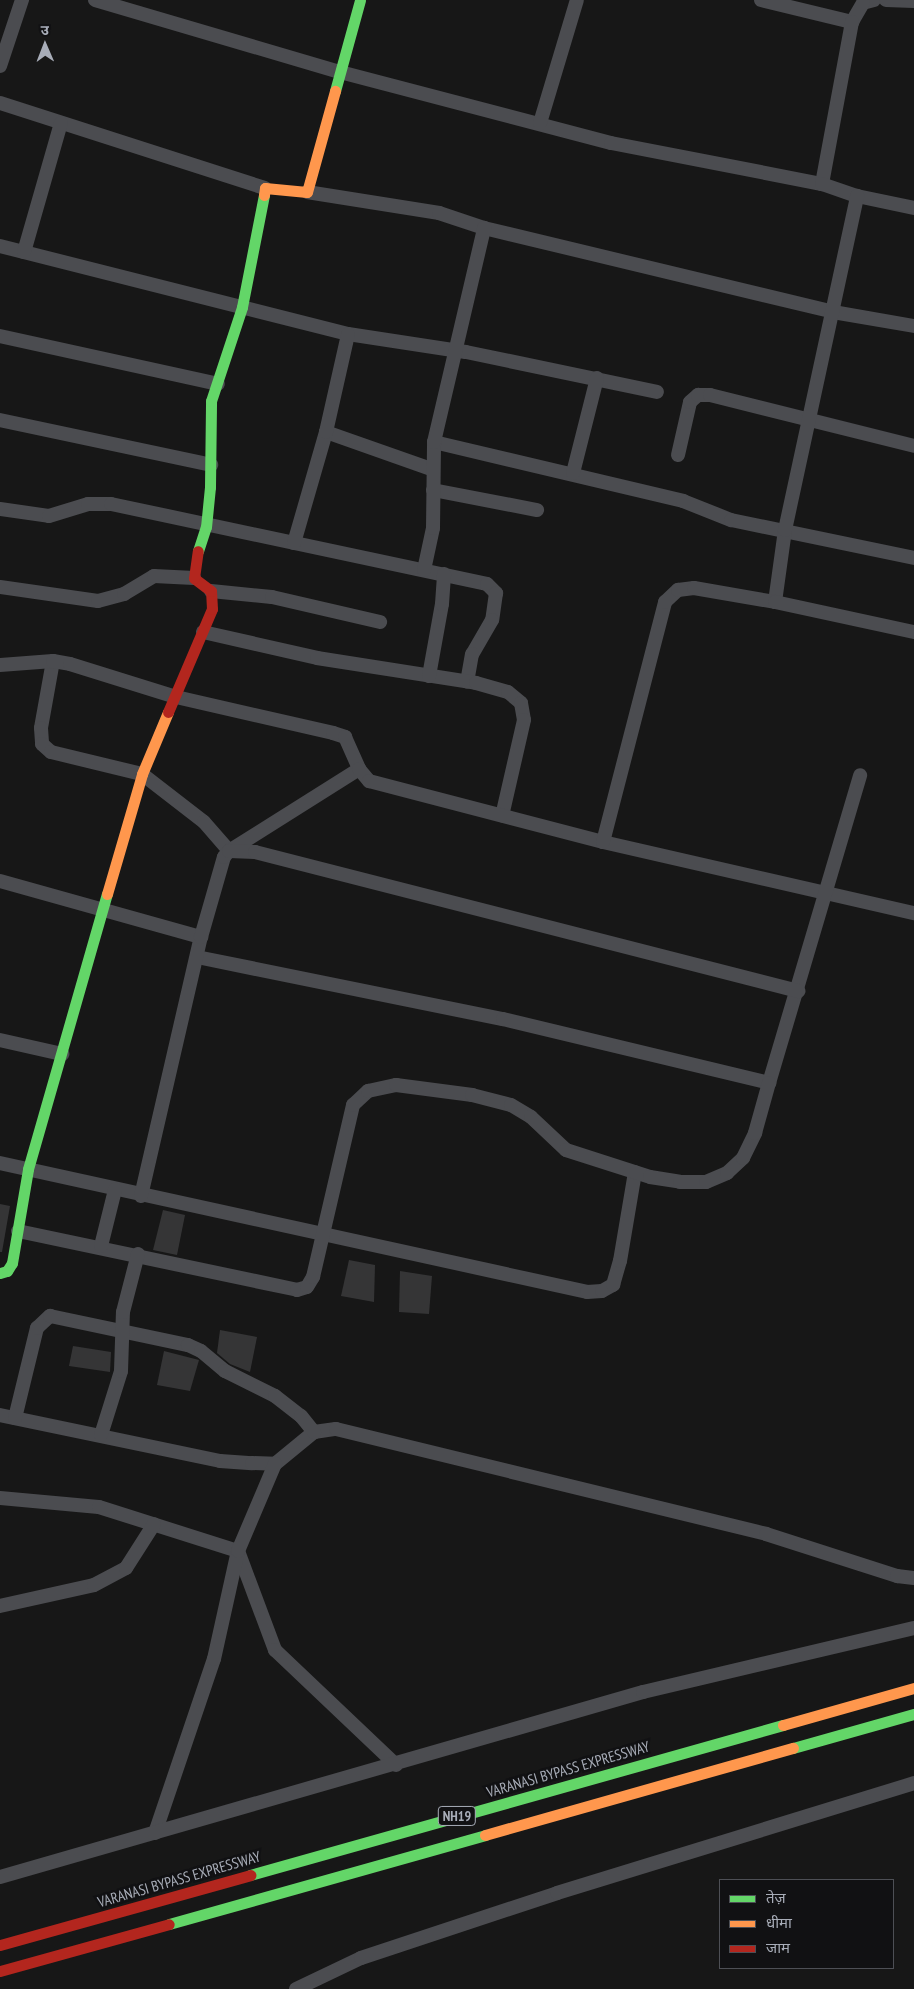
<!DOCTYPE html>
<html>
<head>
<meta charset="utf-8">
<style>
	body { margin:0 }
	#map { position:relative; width:914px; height:1989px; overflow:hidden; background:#171717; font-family:"PT Sans Narrow","Noto Sans Devanagari",sans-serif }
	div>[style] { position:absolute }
	.building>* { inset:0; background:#353536 }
	.street>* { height:14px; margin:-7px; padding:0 7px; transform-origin:7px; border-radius:7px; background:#4b4c50 }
	.fast>* { height:11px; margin:-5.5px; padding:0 5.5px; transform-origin:5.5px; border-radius:5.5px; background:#63d668 }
	.slow>* { height:11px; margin:-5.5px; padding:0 5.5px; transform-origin:5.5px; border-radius:5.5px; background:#ff974d }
	.jam>* { height:11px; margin:-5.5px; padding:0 5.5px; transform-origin:5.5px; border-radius:5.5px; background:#b3261e }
	span { translate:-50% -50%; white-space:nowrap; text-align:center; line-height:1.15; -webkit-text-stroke:5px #111113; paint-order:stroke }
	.shield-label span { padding:1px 4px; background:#111113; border:1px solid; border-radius:4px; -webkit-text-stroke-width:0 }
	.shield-label { font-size:14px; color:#a8adb8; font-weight:700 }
	.street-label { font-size:15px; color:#a8adb8 }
	.legend { position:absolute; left:719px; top:1879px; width:175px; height:90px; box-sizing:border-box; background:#111113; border:1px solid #4d4f55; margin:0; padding:6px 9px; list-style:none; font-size:15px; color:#a8adb8 }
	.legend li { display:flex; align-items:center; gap:10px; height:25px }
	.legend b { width:25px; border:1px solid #4d4f55 }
	.north { position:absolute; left:20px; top:20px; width:50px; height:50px; -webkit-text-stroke:4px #111113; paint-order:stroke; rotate:359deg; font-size:14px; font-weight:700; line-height:20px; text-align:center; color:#a8adb8 }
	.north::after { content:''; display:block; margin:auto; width:18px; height:22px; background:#a8adb8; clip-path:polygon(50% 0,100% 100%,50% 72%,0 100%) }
</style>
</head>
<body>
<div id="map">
	<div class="building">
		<i style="clip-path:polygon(0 1204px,10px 1206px,2px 1252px,0 1252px)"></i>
		<i style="clip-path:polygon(163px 1210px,185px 1215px,177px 1255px,153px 1250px)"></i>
		<i style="clip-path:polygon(349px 1260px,375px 1265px,374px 1302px,341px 1296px)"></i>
		<i style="clip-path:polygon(400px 1271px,432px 1276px,429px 1314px,399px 1312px)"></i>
		<i style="clip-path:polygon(220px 1330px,257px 1337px,250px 1372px,230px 1364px,217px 1353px)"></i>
		<i style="clip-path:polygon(73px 1346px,111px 1352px,110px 1372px,69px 1366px)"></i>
		<i style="clip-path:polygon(164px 1351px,199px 1360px,190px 1391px,157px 1385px)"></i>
	</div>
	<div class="street">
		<i style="left:95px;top:0;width:255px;rotate:16.4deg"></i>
		<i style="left:340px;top:72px;width:280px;rotate:14.7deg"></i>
		<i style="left:611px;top:143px;width:215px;rotate:11deg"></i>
		<i style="left:761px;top:0;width:94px;rotate:13.6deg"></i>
		<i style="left:874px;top:0;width:11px;rotate:165deg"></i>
		<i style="left:863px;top:3px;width:22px;rotate:120deg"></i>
		<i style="left:852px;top:22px;width:165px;rotate:100.5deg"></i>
		<i style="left:822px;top:184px;width:37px;rotate:19deg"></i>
		<i style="left:857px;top:196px;width:58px;rotate:11.9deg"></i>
		<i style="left:886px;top:0;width:28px;rotate:2deg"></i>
		<i style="left:0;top:66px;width:70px;rotate:-71.6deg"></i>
		<i style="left:0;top:103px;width:278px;rotate:17.8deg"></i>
		<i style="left:540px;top:123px;width:128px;rotate:-73.3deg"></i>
		<i style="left:307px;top:192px;width:134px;rotate:9deg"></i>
		<i style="left:439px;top:213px;width:47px;rotate:18.4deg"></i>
		<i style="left:484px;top:228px;width:359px;rotate:13.5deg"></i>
		<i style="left:833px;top:312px;width:82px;rotate:9.8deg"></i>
		<i style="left:0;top:246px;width:359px;rotate:14.2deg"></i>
		<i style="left:348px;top:334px;width:119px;rotate:8.7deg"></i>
		<i style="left:466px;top:352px;width:195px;rotate:11.8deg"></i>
		<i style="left:24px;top:252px;width:134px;rotate:-74deg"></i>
		<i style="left:0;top:336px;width:223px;rotate:12.4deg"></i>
		<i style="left:0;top:420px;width:216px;rotate:12deg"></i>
		<i style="left:326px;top:432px;width:111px;rotate:19.4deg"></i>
		<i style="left:434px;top:442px;width:256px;rotate:13.3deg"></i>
		<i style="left:683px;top:501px;width:52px;rotate:21.6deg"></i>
		<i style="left:731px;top:520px;width:187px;rotate:11.7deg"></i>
		<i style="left:678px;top:455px;width:54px;rotate:-77.2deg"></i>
		<i style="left:690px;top:402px;width:11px;rotate:-41deg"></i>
		<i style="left:698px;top:395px;width:12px"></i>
		<i style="left:710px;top:395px;width:210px;rotate:14deg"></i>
		<i style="left:573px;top:473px;width:98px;rotate:-75.8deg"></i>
		<i style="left:433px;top:490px;width:106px;rotate:10.9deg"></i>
		<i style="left:0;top:509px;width:49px;rotate:8.1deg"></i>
		<i style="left:49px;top:516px;width:41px;rotate:-17.1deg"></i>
		<i style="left:88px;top:504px;width:23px"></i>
		<i style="left:111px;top:504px;width:384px;rotate:12deg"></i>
		<i style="left:487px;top:584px;width:13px;rotate:45deg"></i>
		<i style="left:496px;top:593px;width:27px;rotate:98deg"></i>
		<i style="left:492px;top:620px;width:39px;rotate:120deg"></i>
		<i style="left:472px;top:654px;width:28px;rotate:100deg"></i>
		<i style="left:294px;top:543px;width:116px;rotate:-73.9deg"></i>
		<i style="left:326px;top:432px;width:100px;rotate:-77.3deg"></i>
		<i style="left:424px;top:570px;width:43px;rotate:-77.9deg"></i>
		<i style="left:433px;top:528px;width:86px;rotate:-89.3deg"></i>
		<i style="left:434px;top:442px;width:220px;rotate:-76.8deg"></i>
		<i style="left:0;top:587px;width:99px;rotate:8.1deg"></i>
		<i style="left:98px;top:601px;width:27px;rotate:-15deg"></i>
		<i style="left:124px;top:594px;width:35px;rotate:-31deg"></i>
		<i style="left:154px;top:576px;width:40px;rotate:2.9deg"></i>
		<i style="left:211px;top:591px;width:61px;rotate:5.6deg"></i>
		<i style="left:272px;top:597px;width:111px;rotate:13deg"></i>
		<i style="left:775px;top:602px;width:73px;rotate:-82.1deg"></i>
		<i style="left:785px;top:530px;width:342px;rotate:-77.8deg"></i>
		<i style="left:203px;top:632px;width:117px;rotate:12.8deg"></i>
		<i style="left:317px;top:658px;width:161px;rotate:8.9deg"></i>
		<i style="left:476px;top:683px;width:33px;rotate:16deg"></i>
		<i style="left:508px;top:692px;width:17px;rotate:40deg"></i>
		<i style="left:521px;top:703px;width:17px;rotate:80deg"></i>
		<i style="left:524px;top:720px;width:98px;rotate:102.9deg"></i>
		<i style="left:53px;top:661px;width:68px;rotate:100.2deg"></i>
		<i style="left:41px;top:728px;width:16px;rotate:86deg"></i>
		<i style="left:42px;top:744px;width:12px;rotate:42deg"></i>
		<i style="left:51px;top:752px;width:94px;rotate:13.6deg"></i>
		<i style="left:142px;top:774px;width:78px;rotate:37.7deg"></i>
		<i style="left:204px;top:822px;width:38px;rotate:49deg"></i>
		<i style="left:229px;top:851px;width:154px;rotate:-32.2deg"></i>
		<i style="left:0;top:665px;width:53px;rotate:-4.3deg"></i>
		<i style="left:53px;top:661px;width:17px;rotate:10deg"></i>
		<i style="left:70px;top:664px;width:111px;rotate:17.3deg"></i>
		<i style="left:176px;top:697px;width:161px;rotate:12.9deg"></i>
		<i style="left:333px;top:733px;width:13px;rotate:18deg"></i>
		<i style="left:345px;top:737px;width:35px;rotate:66deg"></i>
		<i style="left:359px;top:769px;width:16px;rotate:50deg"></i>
		<i style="left:369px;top:781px;width:242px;rotate:14.6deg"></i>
		<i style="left:603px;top:842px;width:319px;rotate:12.9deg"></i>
		<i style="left:429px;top:676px;width:73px;rotate:-79.8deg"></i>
		<i style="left:442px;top:604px;width:30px;rotate:-86deg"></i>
		<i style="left:603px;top:842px;width:248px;rotate:-75.5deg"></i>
		<i style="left:665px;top:602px;width:18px;rotate:-43deg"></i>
		<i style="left:678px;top:590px;width:16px;rotate:-7deg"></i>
		<i style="left:694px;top:588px;width:82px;rotate:9.8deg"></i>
		<i style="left:775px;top:602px;width:142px;rotate:12.2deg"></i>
		<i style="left:0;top:881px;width:209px;rotate:15.6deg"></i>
		<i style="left:197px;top:957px;width:312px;rotate:11.5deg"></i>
		<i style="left:503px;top:1019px;width:274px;rotate:13.5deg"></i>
		<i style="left:769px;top:1083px;width:321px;rotate:-73.5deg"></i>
		<i style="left:0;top:1040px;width:64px;rotate:12.7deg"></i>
		<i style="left:0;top:1163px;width:601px;rotate:12.39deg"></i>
		<i style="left:587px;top:1292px;width:15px;rotate:-4deg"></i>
		<i style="left:602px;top:1291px;width:13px;rotate:-29deg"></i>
		<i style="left:613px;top:1285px;width:25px;rotate:-74deg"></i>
		<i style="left:620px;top:1261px;width:90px;rotate:-80.4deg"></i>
		<i style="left:141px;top:1196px;width:266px;rotate:-77deg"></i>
		<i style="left:201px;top:937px;width:83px;rotate:-74deg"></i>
		<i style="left:224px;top:857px;width:8px;rotate:-50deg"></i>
		<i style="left:229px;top:851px;width:26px;rotate:2deg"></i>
		<i style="left:255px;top:852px;width:561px;rotate:14.36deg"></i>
		<i style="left:18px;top:1231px;width:285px;rotate:11.9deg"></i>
		<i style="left:297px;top:1290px;width:10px;rotate:-17deg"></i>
		<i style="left:307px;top:1287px;width:12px;rotate:-59deg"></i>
		<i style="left:313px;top:1277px;width:177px;rotate:-76.9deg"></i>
		<i style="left:353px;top:1105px;width:21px;rotate:-43deg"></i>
		<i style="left:368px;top:1091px;width:29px;rotate:-12deg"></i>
		<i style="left:396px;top:1085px;width:77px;rotate:7.5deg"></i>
		<i style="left:472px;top:1095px;width:40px;rotate:14.4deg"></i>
		<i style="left:511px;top:1105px;width:23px;rotate:31deg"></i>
		<i style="left:531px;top:1117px;width:48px;rotate:43.3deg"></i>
		<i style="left:566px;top:1150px;width:88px;rotate:17.8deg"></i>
		<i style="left:650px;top:1177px;width:30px;rotate:9deg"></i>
		<i style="left:680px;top:1182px;width:26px"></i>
		<i style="left:706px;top:1182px;width:23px;rotate:-23deg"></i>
		<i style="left:727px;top:1173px;width:22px;rotate:-43deg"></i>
		<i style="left:743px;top:1158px;width:28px;rotate:-64deg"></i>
		<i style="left:755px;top:1133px;width:52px;rotate:-74.4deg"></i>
		<i style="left:101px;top:1246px;width:58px;rotate:-76deg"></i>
		<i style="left:0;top:1415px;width:225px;rotate:11.8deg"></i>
		<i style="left:220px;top:1461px;width:32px;rotate:4deg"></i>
		<i style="left:252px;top:1463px;width:23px;rotate:2deg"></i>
		<i style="left:275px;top:1464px;width:50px;rotate:-39.4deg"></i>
		<i style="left:314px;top:1432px;width:22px;rotate:-8deg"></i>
		<i style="left:336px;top:1429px;width:443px;rotate:13.7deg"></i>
		<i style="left:766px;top:1534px;width:138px;rotate:17.8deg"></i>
		<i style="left:897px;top:1576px;width:17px;rotate:7deg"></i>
		<i style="left:15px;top:1418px;width:93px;rotate:-76.3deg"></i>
		<i style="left:37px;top:1328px;width:18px;rotate:-43deg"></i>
		<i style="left:50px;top:1316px;width:141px;rotate:11.9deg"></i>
		<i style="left:188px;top:1345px;width:14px;rotate:25deg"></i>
		<i style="left:201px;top:1351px;width:31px;rotate:40deg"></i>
		<i style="left:225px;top:1371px;width:56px;rotate:26.6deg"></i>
		<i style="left:275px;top:1396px;width:33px;rotate:38deg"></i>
		<i style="left:301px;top:1416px;width:21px;rotate:51deg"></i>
		<i style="left:101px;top:1435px;width:67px;rotate:-72.6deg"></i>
		<i style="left:121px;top:1371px;width:59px;rotate:-88.1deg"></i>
		<i style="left:123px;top:1312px;width:60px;rotate:-75.5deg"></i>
		<i style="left:0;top:1498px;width:99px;rotate:5.2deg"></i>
		<i style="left:99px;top:1507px;width:146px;rotate:17.6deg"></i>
		<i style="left:238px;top:1551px;width:106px;rotate:69.5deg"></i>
		<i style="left:275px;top:1650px;width:167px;rotate:43.5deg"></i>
		<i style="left:0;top:1606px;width:96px;rotate:-12.6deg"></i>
		<i style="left:94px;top:1585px;width:36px;rotate:-28deg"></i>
		<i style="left:126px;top:1568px;width:52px;rotate:-57.5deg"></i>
		<i style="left:155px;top:1833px;width:184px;rotate:-71.3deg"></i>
		<i style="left:214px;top:1659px;width:111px;rotate:-77.5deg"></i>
		<i style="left:238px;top:1551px;width:95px;rotate:-67deg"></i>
		<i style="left:0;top:1877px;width:669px;rotate:-16.05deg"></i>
		<i style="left:643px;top:1692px;width:278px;rotate:-13.3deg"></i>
		<i style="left:296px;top:1989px;width:72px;rotate:-25.5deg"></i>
		<i style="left:361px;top:1958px;width:206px;rotate:-18.3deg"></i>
		<i style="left:557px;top:1893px;width:374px;rotate:-17.1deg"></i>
	</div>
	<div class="fast">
		<i style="left:335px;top:91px;width:94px;rotate:-74.6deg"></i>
		<i style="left:198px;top:551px;width:25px;rotate:-72deg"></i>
		<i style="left:206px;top:527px;width:40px;rotate:-84.3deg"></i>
		<i style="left:210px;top:487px;width:86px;rotate:-89.3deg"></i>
		<i style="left:211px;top:401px;width:99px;rotate:-71.7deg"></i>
		<i style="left:242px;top:307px;width:114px;rotate:-78.9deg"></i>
		<i style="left:0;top:1273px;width:7px;rotate:-16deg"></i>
		<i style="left:7px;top:1271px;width:9px;rotate:-58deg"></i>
		<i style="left:12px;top:1263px;width:95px;rotate:-80.3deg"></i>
		<i style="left:28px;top:1169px;width:286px;rotate:-74deg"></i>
		<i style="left:793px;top:1748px;width:126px;rotate:-15.7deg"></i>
		<i style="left:250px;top:1875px;width:554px;rotate:-15.72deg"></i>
		<i style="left:169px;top:1924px;width:328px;rotate:-15.7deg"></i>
	</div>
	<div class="slow">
		<i style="left:264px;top:195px;width:7px;rotate:-82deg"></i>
		<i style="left:265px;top:188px;width:42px;rotate:5.4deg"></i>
		<i style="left:307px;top:192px;width:105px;rotate:-74.5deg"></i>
		<i style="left:107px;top:894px;width:125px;rotate:-73.7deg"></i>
		<i style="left:142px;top:774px;width:67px;rotate:-67.2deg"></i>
		<i style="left:783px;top:1725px;width:136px;rotate:-15.8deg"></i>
		<i style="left:485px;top:1835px;width:320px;rotate:-15.8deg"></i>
	</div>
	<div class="jam">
		<i style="left:168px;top:712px;width:112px;rotate:-66.9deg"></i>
		<i style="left:212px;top:609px;width:18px;rotate:-93deg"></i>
		<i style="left:211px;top:591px;width:21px;rotate:-143deg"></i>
		<i style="left:194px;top:578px;width:27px;rotate:-82deg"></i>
		<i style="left:0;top:1945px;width:260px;rotate:-15.6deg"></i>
		<i style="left:0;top:1971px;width:175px;rotate:-15.5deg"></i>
	</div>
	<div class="shield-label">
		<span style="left:457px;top:1816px">NH19</span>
	</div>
	<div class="street-label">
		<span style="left:568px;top:1769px;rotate:-16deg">VARANASI BYPASS EXPRESSWAY</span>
		<span style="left:179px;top:1879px;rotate:-16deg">VARANASI BYPASS EXPRESSWAY</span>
	</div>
	<ul class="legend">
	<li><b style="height:6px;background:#63d668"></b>तेज़</li>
	<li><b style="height:6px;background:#ff974d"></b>धीमा</li>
	<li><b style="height:6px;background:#b3261e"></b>जाम</li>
	</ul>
	<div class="north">उ</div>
</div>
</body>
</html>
